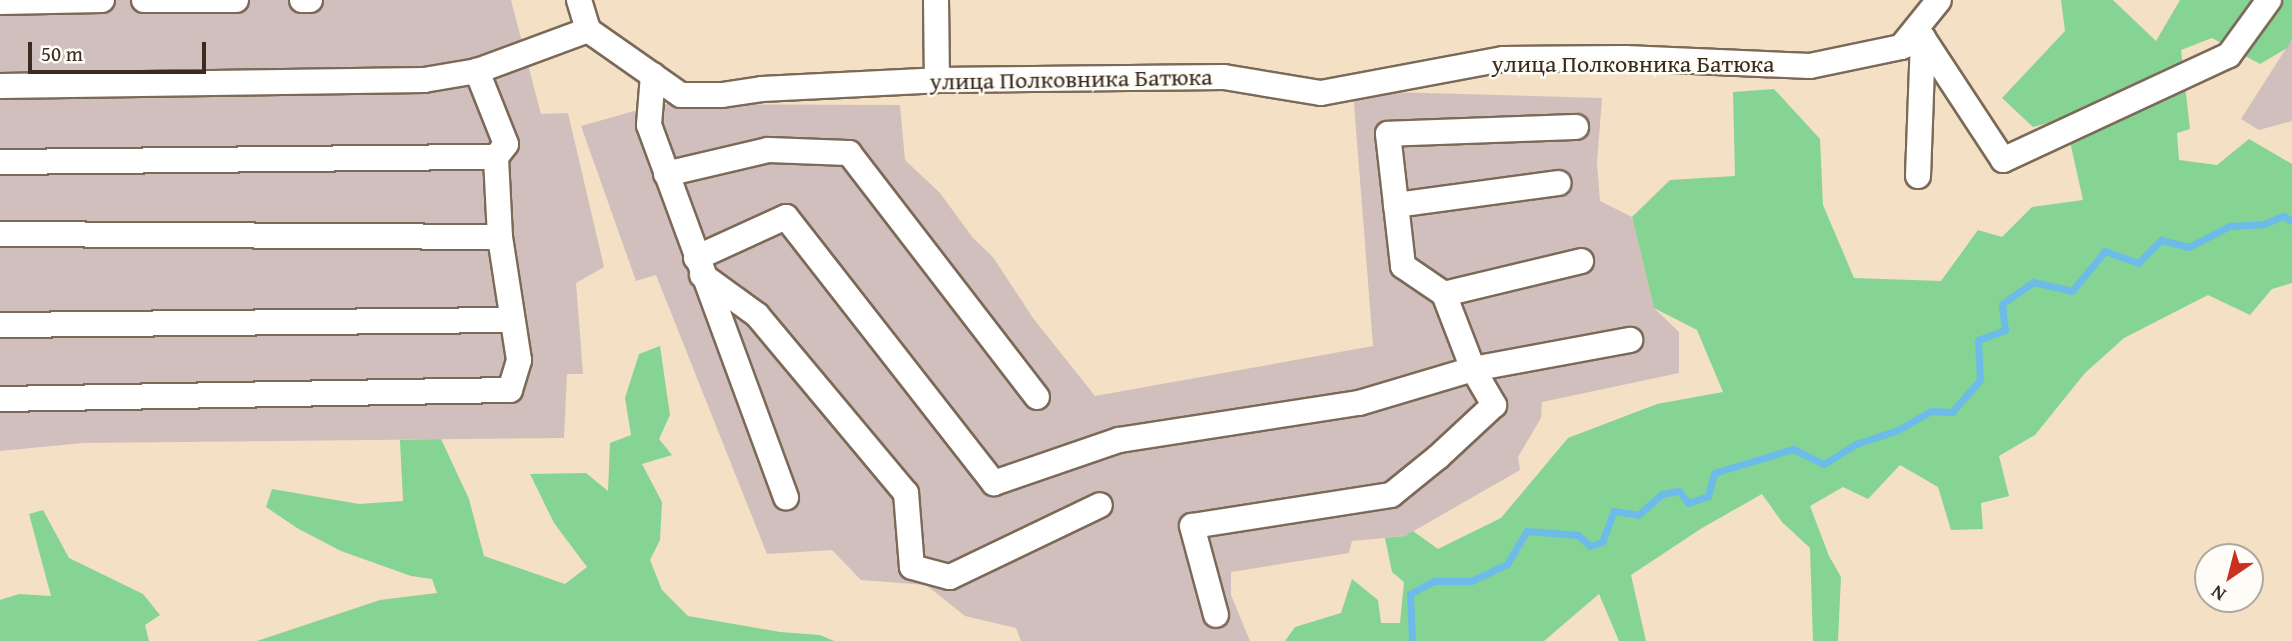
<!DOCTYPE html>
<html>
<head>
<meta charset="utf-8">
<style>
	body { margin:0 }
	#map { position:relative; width:2292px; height:641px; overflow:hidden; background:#f4e0c4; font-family:"Gentium Book Plus",serif }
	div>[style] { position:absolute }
	.industrial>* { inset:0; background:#d1bfbe }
	.green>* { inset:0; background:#85d494 }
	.stream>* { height:7px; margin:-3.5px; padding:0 3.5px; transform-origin:3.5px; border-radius:3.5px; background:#6dbbe8 }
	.roads { filter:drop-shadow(2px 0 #7c6a58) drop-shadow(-2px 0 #7c6a58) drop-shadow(0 2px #7c6a58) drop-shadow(0 -2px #7c6a58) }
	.minor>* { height:24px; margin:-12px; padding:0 12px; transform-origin:12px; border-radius:12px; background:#fff }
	span { translate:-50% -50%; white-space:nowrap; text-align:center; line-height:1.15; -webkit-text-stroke:5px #fdfcf7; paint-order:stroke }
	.street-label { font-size:24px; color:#3b2a1e }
	.north { position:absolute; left:2194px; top:543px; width:70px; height:70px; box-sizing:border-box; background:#fdfcf7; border:2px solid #afa8a0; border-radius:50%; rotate:215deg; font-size:19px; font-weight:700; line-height:28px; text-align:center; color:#3b2a1e }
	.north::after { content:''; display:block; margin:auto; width:24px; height:32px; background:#c8321e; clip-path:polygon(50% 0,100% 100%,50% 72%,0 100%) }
	.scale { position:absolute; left:28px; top:42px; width:178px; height:32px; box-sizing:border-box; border:4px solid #3b2a1e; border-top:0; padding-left:9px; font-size:21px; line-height:24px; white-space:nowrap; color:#3b2a1e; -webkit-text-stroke:5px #fdfcf7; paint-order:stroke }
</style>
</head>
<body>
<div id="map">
	<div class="industrial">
		<i style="clip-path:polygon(0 0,511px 0,541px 114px,568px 113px,604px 267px,576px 283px,583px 374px,567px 374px,564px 438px,83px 443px,0 451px)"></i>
		<i style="clip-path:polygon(2292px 39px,2292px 121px,2259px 130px,2241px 119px)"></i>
		<i style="clip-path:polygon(1353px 91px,1602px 98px,1597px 163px,1600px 201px,1632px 217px,1654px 308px,1679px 332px,1679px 373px,1542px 402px,1541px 418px,1518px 457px,1520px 470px,1405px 536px,1352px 541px,1349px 553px,1231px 572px,1231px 595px,1250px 641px,1021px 641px,1016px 628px,965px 616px,926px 585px,861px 580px,832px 550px,767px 554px,656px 275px,636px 281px,581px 126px,659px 104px,900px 105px,905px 160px,940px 193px,973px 238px,993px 257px,1033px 318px,1095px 396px,1373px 346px)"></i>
	</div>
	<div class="green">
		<i style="clip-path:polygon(2061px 0,2113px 0,2156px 41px,2180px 0,2292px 0,2292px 39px,2287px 48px,2260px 64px,2212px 38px,2181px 50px,2190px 129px,2177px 133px,2179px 160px,2217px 165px,2249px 139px,2292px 164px,2292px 283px,2272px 289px,2250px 315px,2208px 295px,2124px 338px,2085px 373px,2035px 435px,1999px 456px,2009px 496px,1981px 503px,1983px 529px,1951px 530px,1938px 487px,1900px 465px,1868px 499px,1843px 487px,1810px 506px,1829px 556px,1841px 577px,1838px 641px,1813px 641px,1810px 548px,1782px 522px,1762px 494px,1702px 528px,1631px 575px,1646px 641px,1619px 641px,1599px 594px,1544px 641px,1285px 641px,1295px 627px,1341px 613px,1352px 579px,1378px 600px,1381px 623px,1400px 623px,1404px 582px,1392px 572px,1385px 538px,1405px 536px,1413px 531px,1438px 549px,1501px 518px,1568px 438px,1657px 404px,1723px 392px,1697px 330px,1654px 308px,1632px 217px,1670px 180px,1735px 176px,1733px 92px,1774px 89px,1820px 139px,1823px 205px,1854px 278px,1941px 281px,1978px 230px,2002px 237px,2032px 207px,2083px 200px,2065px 119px,2033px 127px,2002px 98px,2065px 31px)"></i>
		<i style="clip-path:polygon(660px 346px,670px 415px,659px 439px,672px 455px,642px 464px,662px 502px,660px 540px,650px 560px,662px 590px,688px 616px,780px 632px,820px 635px,834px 641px,257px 641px,380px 600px,437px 593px,432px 579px,411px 576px,341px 551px,297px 528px,266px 507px,272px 489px,359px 504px,403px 501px,400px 440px,441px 439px,469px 499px,484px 556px,565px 584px,587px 567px,554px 523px,530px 474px,586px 473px,608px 491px,610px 443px,631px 435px,625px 398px,639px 354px)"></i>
		<i style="clip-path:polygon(43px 510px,69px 558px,143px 594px,160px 615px,145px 625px,149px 641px,0 641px,0 600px,19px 594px,51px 596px,29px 514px)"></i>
	</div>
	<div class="stream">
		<i style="left:1412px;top:641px;width:47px;rotate:-92.4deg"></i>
		<i style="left:1410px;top:594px;width:26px;rotate:-29deg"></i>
		<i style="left:1433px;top:581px;width:38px"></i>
		<i style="left:1471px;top:581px;width:40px;rotate:-25deg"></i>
		<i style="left:1507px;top:564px;width:39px;rotate:-59deg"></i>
		<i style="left:1527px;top:531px;width:51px;rotate:4.5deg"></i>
		<i style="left:1578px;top:535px;width:16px;rotate:43deg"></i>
		<i style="left:1590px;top:546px;width:13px;rotate:-18deg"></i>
		<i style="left:1602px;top:542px;width:33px;rotate:-69deg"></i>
		<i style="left:1614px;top:511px;width:24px;rotate:9deg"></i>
		<i style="left:1638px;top:515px;width:32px;rotate:-41deg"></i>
		<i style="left:1662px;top:494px;width:17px;rotate:-10deg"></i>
		<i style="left:1679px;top:491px;width:15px;rotate:53deg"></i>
		<i style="left:1688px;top:503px;width:21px;rotate:-19deg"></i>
		<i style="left:1708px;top:496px;width:24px;rotate:-75deg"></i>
		<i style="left:1714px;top:473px;width:83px;rotate:-16.9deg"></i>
		<i style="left:1793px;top:449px;width:34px;rotate:26deg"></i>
		<i style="left:1824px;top:464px;width:38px;rotate:-32deg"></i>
		<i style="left:1856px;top:444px;width:44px;rotate:-18.4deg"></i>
		<i style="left:1898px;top:430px;width:38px;rotate:-30deg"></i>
		<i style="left:1931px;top:411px;width:21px;rotate:3deg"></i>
		<i style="left:1952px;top:412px;width:43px;rotate:-48.8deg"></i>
		<i style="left:1980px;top:380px;width:40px;rotate:-92.9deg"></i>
		<i style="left:1978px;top:340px;width:29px;rotate:-20deg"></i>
		<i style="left:2005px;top:330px;width:26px;rotate:-97deg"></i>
		<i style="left:2002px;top:304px;width:38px;rotate:-35deg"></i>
		<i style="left:2033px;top:282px;width:40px;rotate:13deg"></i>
		<i style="left:2072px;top:291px;width:52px;rotate:-50.5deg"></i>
		<i style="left:2105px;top:251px;width:35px;rotate:20deg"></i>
		<i style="left:2138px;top:263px;width:33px;rotate:-45deg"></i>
		<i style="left:2161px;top:240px;width:29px;rotate:14deg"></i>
		<i style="left:2189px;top:247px;width:45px;rotate:-27.7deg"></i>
		<i style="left:2229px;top:226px;width:35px;rotate:-3deg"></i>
		<i style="left:2264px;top:224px;width:21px;rotate:-23deg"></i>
		<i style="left:2283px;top:216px;width:10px;rotate:29deg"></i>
	</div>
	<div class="roads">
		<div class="minor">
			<i style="left:144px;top:0;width:92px"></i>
			<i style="left:302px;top:0;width:8px"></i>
			<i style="left:579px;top:0;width:31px;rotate:73deg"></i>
			<i style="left:588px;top:30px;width:113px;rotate:35deg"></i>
			<i style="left:681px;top:95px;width:41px"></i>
			<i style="left:722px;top:95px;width:40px;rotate:-8.5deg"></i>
			<i style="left:762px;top:89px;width:175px;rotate:-2.9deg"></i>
			<i style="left:937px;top:80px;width:287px;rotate:-0.6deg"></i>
			<i style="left:1224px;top:77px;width:98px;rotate:9.4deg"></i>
			<i style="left:1321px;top:93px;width:185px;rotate:-10.6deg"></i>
			<i style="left:1503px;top:59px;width:122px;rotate:-0.5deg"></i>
			<i style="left:1625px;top:58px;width:185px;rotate:2.5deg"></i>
			<i style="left:1810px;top:66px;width:93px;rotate:-11.8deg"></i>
			<i style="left:1901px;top:47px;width:60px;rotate:-51deg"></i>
			<i style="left:936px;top:0;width:80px;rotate:89.3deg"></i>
			<i style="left:0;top:2px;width:102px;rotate:-1.1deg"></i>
			<i style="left:1901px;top:47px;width:24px;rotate:-22deg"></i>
			<i style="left:1923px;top:38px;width:146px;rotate:56.7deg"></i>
			<i style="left:2003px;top:160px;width:249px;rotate:-24.9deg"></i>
			<i style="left:2229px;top:55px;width:68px;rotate:-54deg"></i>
			<i style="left:653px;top:75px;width:50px;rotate:94.6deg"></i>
			<i style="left:649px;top:125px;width:397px;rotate:69.8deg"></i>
			<i style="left:0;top:86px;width:424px;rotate:-0.8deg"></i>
			<i style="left:424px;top:80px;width:54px;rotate:-9.6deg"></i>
			<i style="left:477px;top:71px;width:118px;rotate:-20.3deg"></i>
			<i style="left:1576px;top:127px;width:188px;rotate:177.9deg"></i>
			<i style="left:1388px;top:134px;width:133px;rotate:83.5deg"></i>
			<i style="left:1403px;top:266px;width:50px;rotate:34.3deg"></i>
			<i style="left:1444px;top:294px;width:80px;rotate:68.9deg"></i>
			<i style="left:1473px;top:369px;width:160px;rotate:-10.5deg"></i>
			<i style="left:0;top:162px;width:496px;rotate:-0.6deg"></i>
			<i style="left:666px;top:174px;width:105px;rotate:-13.2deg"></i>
			<i style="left:768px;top:150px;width:81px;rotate:2.1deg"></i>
			<i style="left:849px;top:153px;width:308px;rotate:52.4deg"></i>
			<i style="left:1918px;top:176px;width:138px;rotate:-87.9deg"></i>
			<i style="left:1396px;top:205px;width:164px;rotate:-7.7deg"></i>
			<i style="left:0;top:234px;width:500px;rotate:0.34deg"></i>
			<i style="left:500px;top:237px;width:80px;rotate:-92.9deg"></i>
			<i style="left:496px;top:157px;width:16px;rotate:-52deg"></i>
			<i style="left:506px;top:144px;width:79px;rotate:-111.7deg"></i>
			<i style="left:696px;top:258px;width:99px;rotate:-24.5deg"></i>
			<i style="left:786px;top:217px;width:338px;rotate:52deg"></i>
			<i style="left:994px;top:483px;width:132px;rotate:-19deg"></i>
			<i style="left:1119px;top:440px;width:243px;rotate:-8.8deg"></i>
			<i style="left:1359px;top:403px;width:119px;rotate:-16.6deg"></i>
			<i style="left:1473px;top:369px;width:42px;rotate:59.7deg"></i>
			<i style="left:1494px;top:405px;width:76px;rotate:137.1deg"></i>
			<i style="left:1438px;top:457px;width:60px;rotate:141deg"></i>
			<i style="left:1391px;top:495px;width:201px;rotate:171.1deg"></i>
			<i style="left:1192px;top:526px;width:92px;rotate:74.9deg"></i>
			<i style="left:702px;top:275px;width:68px;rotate:36deg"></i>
			<i style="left:757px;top:315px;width:232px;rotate:50.1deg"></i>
			<i style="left:906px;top:493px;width:74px;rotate:85.4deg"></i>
			<i style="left:912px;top:567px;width:39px;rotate:15deg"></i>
			<i style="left:950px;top:577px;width:166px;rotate:-25.6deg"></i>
			<i style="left:1444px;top:294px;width:141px;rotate:-13.5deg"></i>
			<i style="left:0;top:325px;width:512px;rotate:-0.56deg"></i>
			<i style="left:0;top:399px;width:510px;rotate:-1.01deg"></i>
			<i style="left:510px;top:390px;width:31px;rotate:-73deg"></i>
			<i style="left:519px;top:360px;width:124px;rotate:-98.8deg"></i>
		</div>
	</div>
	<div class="street-label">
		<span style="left:1633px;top:64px">улица Полковника Батюка</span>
		<span style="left:1071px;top:79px;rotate:-1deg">улица Полковника Батюка</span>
	</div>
	<div class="north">N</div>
	<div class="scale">50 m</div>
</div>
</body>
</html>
